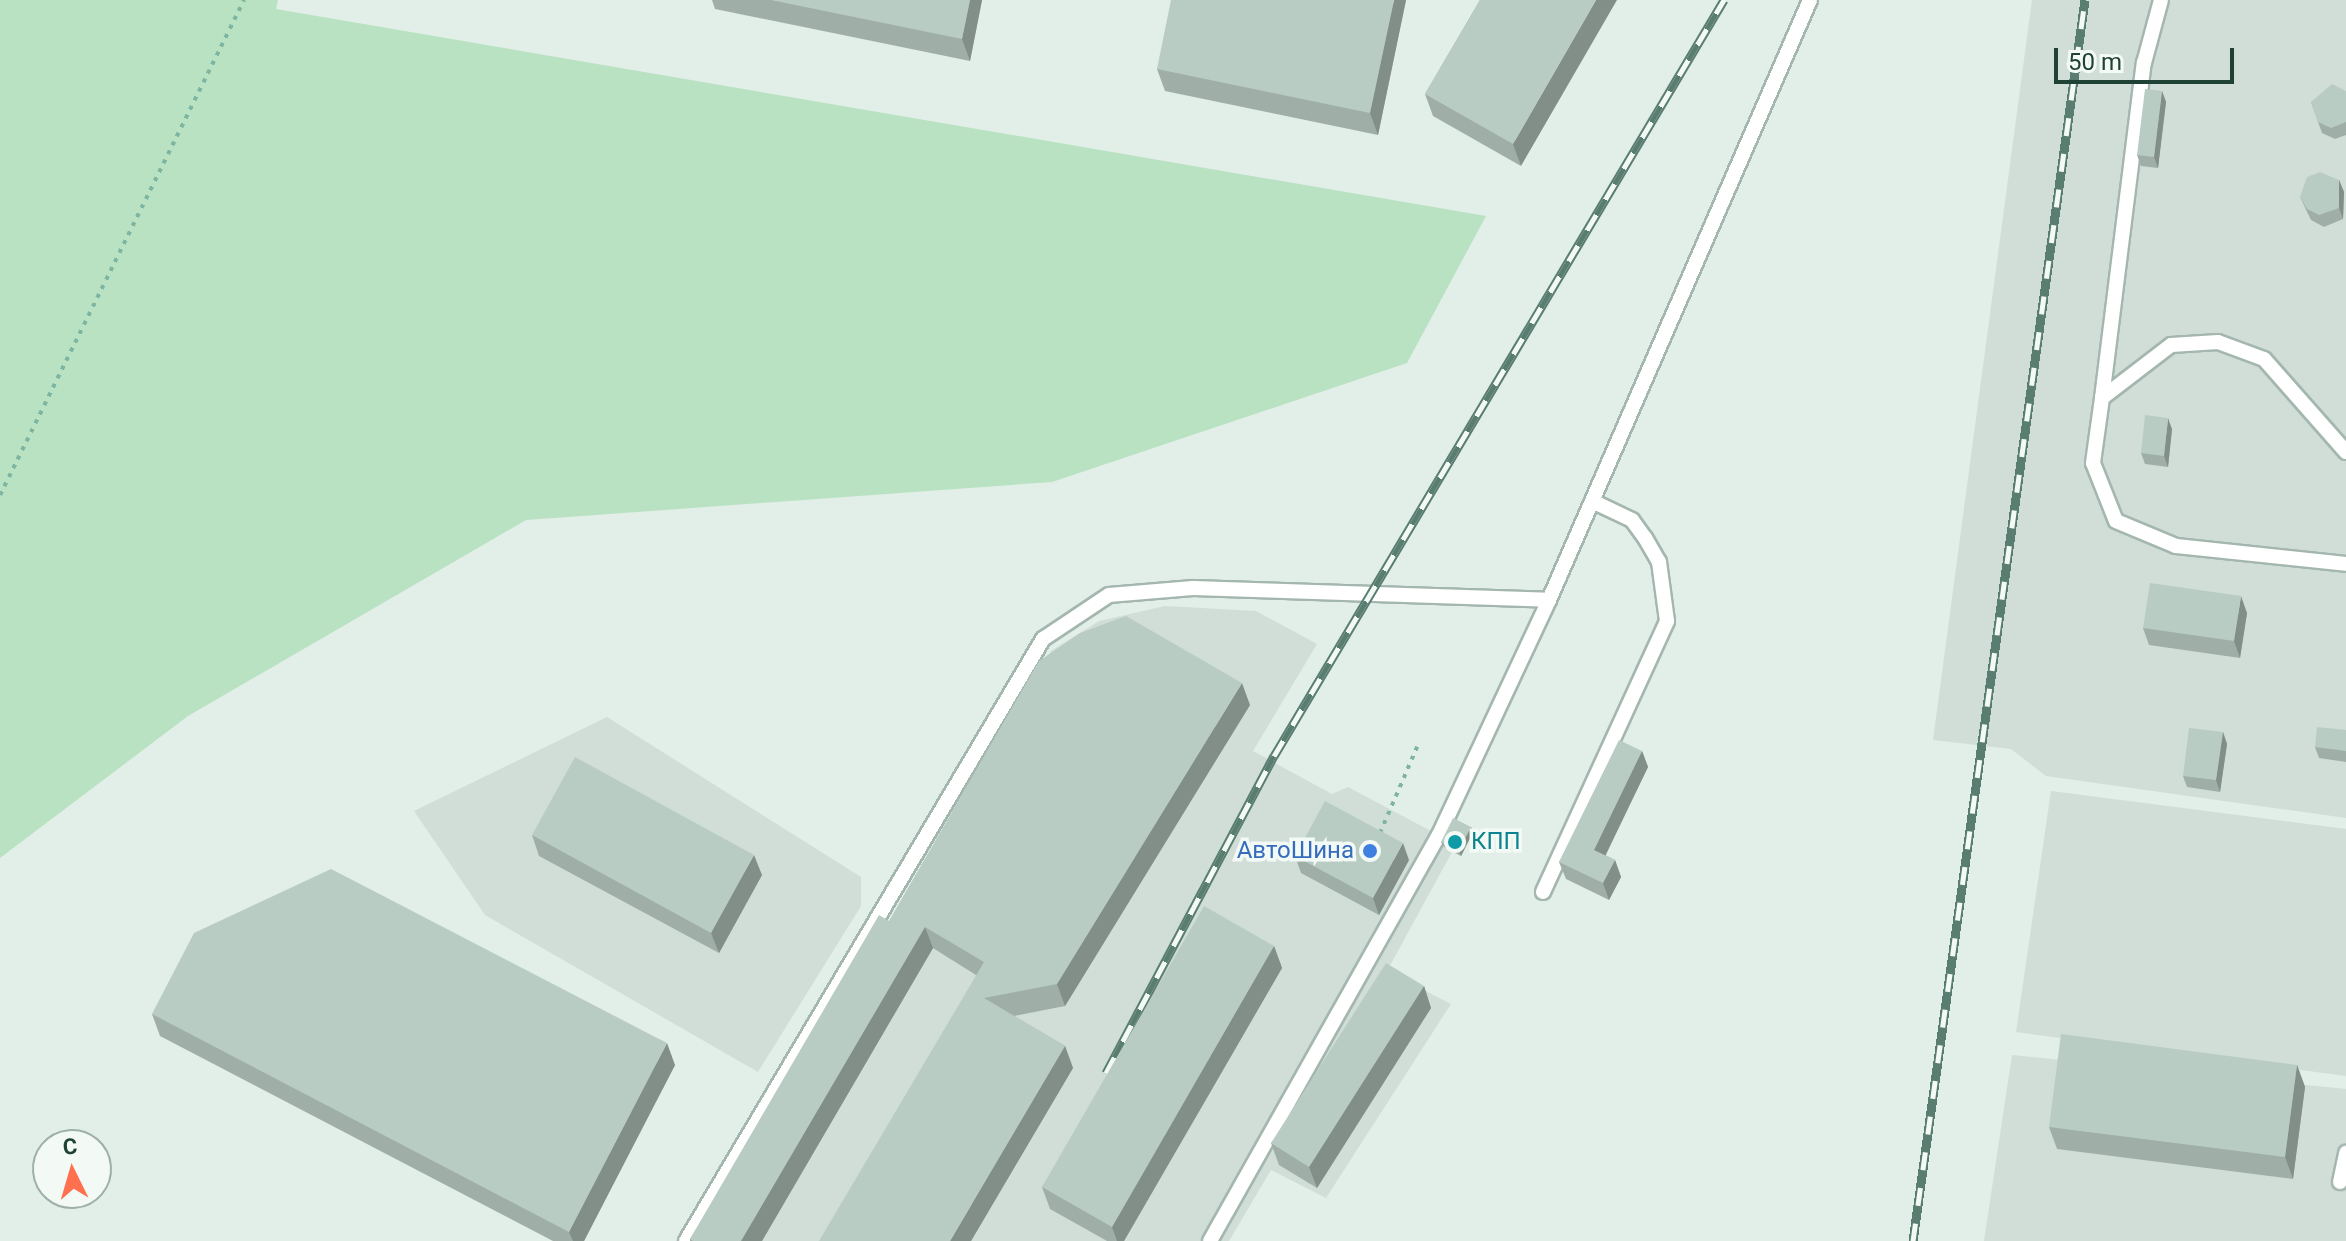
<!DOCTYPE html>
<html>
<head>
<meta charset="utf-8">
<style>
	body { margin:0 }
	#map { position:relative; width:2346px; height:1241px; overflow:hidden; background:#e2eee8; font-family:Roboto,sans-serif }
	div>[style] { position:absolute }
	.built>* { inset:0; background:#d0ded7 }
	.green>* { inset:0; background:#b8e2c1 }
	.path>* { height:4px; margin-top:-2px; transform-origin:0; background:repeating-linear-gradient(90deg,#7eb5a1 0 4px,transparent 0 10px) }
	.roads { filter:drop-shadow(2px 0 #a4b7af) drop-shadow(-2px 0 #a4b7af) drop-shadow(0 2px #a4b7af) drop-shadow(0 -2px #a4b7af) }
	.lane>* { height:14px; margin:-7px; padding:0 7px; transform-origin:7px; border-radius:7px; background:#fff }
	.rail>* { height:9px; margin-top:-4.5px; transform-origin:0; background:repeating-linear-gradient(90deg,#f3faf6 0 18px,#5a7d71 0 36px); box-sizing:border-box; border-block:2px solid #5a7d71 }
	.wall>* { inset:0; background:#9fafa8 }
	.shaded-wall>* { inset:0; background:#828f88 }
	.building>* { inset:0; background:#b9ccc3 }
	.dots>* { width:22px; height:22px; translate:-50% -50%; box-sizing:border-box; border:4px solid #f3faf6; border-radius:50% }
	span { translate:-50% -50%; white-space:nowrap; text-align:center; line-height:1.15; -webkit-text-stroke:7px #f3faf6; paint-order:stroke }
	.culture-label { font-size:24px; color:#0d838f }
	.left { translate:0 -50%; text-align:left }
	.shop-label { font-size:24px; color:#366cbe }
	.right { translate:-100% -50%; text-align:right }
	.north { position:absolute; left:32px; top:1129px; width:80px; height:80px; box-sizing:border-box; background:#f3faf6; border:2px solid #9eb0a9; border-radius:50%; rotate:355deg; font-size:22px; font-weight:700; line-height:32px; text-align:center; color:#1f4136 }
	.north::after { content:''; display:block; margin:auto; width:28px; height:36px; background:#ff704f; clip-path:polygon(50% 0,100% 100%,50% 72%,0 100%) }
	.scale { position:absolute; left:2054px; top:48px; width:180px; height:36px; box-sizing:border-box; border:4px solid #1f4136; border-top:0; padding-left:10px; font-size:24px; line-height:28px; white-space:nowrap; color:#1f4136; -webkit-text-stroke:6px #f3faf6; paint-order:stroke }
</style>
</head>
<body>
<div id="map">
	<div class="built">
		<i style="clip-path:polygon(2032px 0,2346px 0,2346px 818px,2046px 776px,2011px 749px,1933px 740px)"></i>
		<i style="clip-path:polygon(1165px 606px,1256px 611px,1317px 644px,1253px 751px,1332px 794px,1348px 787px,1444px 838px,1473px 832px,1461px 856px,1452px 852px,1387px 971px,1451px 1004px,1326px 1198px,1271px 1170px,1229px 1241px,701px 1241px,1051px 651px,1099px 621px)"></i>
		<i style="clip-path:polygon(607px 717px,861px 877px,861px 906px,758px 1072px,485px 915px,414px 811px)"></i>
		<i style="clip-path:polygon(2051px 791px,2346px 829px,2346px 1076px,2016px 1032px)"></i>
		<i style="clip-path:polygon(2012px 1055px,2346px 1089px,2346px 1241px,1984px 1241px)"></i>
	</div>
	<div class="green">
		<i style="clip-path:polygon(0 0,278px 0,276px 9px,1486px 216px,1407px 363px,1052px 482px,526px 520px,188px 716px,0 858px)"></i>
	</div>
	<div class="path">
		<i style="left:0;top:495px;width:552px;rotate:-63.76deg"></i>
		<i style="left:1380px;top:833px;width:94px;rotate:-66.7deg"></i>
	</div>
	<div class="roads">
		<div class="lane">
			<i style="left:2102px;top:398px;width:338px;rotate:-82.9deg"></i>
			<i style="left:2144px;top:63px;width:65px;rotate:-74.9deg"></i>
			<i style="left:2346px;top:452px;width:124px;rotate:-131.4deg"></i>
			<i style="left:2264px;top:359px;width:49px;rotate:-159.7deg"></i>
			<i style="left:2218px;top:342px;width:47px;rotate:176.3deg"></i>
			<i style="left:2171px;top:345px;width:87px;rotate:142.5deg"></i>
			<i style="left:2102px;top:398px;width:66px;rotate:97.9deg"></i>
			<i style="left:2093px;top:463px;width:62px;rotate:68.4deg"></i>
			<i style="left:2116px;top:521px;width:65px;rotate:22.6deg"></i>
			<i style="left:2176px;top:546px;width:171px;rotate:6deg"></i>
			<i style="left:1543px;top:892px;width:298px;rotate:-65.4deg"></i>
			<i style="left:1667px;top:621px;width:60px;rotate:-97.7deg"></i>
			<i style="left:1659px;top:562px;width:28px;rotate:-120deg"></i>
			<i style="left:1645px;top:538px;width:22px;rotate:-126deg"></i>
			<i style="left:1632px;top:520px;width:44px;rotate:-154.6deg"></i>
			<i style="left:2340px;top:1182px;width:30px;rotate:-78deg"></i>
			<i style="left:686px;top:1241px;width:700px;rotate:-59.33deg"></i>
			<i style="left:1043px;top:639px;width:79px;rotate:-33.7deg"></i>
			<i style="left:1109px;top:595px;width:84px;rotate:-4.8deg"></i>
			<i style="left:1193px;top:588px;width:356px;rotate:1.9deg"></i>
			<i style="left:1549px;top:600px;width:654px;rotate:-66.49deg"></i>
			<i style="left:1210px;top:1241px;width:466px;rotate:-60.6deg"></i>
			<i style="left:1439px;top:835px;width:259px;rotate:-64.9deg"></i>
		</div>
	</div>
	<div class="rail">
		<i style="left:1106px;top:1073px;width:359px;rotate:-62.1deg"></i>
		<i style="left:1274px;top:756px;width:880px;rotate:-59.24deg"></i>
		<i style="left:1913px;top:1241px;width:1253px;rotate:-82.11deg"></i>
	</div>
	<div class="wall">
		<i style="clip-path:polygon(712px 0,982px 0,970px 61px,715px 9px)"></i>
		<i style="clip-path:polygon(1406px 0,1378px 135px,1165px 91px,1157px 69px)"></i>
		<i style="clip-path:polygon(1480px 0,1521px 166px,1433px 116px,1425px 94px)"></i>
		<i style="clip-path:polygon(2162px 91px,2166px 102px,2158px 168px,2141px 166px,2137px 155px)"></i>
		<i style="clip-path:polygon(2346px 91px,2346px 135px,2335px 139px,2322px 133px,2311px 102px)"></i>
		<i style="clip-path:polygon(2339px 180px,2344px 192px,2343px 219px,2324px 227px,2311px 220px,2300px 197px)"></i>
		<i style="clip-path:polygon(2172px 429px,2168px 467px,2145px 464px,2141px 453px)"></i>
		<i style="clip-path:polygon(2247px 613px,2240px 658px,2149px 645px,2143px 628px)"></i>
		<i style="clip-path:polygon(1250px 705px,1065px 1006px,1014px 1016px,1065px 1046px,1073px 1068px,971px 1241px,976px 975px,933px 948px,762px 1241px,690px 1241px,690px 1239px,889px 921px)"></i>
		<i style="clip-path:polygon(2346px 730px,2346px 762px,2319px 758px,2315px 747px)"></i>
		<i style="clip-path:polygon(2223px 732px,2227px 744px,2220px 792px,2187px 787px,2183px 776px)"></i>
		<i style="clip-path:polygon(1642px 751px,1648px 767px,1605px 855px,1615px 860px,1621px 877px,1609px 900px,1566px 879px,1559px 862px)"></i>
		<i style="clip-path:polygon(1471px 827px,1473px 832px,1461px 856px,1444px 847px,1441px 842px)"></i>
		<i style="clip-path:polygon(532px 835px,762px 875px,719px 953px,539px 856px)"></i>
		<i style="clip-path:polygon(1295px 856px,1409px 860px,1379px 915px,1301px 873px)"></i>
		<i style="clip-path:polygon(1274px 946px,1282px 968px,1124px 1241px,1107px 1241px,1050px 1209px,1042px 1187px)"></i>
		<i style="clip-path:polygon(1424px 986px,1431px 1008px,1317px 1188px,1279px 1165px,1271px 1143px)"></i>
		<i style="clip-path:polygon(152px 1014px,675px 1065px,584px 1241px,553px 1241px,160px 1036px)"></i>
		<i style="clip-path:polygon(2297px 1065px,2305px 1087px,2293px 1179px,2057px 1149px,2049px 1127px)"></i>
	</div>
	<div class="shaded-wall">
		<i style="clip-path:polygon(970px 0,982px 0,970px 61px,962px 39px)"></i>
		<i style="clip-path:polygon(1394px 0,1406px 0,1378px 135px,1370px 113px)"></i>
		<i style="clip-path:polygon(1596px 0,1617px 0,1521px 166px,1513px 144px)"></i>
		<i style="clip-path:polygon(2162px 91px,2166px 102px,2158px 168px,2154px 157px)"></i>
		<i style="clip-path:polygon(2339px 180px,2344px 192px,2343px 219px,2339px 208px)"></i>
		<i style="clip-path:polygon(2168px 418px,2172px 429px,2168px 467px,2164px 456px)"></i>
		<i style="clip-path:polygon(2241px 596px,2247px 613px,2240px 658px,2234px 641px)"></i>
		<i style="clip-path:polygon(1242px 683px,1250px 705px,1065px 1006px,1057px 984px)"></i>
		<i style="clip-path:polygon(2223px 732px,2227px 744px,2220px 792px,2216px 780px)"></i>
		<i style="clip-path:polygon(1642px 751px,1648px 767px,1600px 867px,1594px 850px)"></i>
		<i style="clip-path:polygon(1471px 827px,1473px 832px,1461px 856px,1459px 850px)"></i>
		<i style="clip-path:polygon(1403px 843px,1409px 860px,1379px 915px,1373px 898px)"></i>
		<i style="clip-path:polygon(754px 855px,762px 875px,719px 953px,711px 933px)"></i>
		<i style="clip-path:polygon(1615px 860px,1621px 877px,1609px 900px,1603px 883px)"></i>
		<i style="clip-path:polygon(925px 927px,933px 948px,762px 1241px,741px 1241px)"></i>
		<i style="clip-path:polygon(1274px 946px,1282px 968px,1124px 1241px,1117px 1241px,1112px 1227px)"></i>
		<i style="clip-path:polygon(1424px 986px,1431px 1008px,1317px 1188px,1309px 1167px)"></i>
		<i style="clip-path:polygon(667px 1043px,675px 1065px,584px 1241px,573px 1241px,569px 1232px)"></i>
		<i style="clip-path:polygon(1065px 1046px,1073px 1068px,971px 1241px,950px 1241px)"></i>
		<i style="clip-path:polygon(2297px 1065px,2305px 1087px,2293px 1179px,2285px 1157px)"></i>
	</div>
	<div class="building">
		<i style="clip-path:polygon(771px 0,970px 0,962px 39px)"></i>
		<i style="clip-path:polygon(1171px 0,1394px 0,1370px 113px,1157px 69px)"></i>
		<i style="clip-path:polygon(1480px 0,1596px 0,1513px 144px,1425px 94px)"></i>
		<i style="clip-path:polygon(2332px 84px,2346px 91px,2346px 122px,2331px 128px,2318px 122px,2311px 102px)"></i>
		<i style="clip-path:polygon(2145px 89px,2162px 91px,2154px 157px,2137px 155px)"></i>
		<i style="clip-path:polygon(2320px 172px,2339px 180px,2339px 208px,2319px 215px,2307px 209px,2300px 197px,2307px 177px)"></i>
		<i style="clip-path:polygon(2145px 415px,2168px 418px,2164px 456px,2141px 453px)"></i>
		<i style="clip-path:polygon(2150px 583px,2241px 596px,2234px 641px,2143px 628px)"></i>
		<i style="clip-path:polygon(1126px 616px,1242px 683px,1057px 984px,984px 998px,1065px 1046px,950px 1241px,819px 1241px,984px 962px,925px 927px,741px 1241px,693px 1241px,690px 1239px,879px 915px,889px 921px,1039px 661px,1080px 633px)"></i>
		<i style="clip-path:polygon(2317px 727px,2346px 730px,2346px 751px,2315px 747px)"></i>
		<i style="clip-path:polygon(2189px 728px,2223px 732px,2216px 780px,2183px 776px)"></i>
		<i style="clip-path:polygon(1619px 740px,1642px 751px,1594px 850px,1615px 860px,1603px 883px,1559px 862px)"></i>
		<i style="clip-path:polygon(575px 757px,754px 855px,711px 933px,532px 835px)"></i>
		<i style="clip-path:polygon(1325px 801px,1403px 843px,1373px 898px,1295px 856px)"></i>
		<i style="clip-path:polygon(1453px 818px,1471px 827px,1459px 850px,1441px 842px)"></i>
		<i style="clip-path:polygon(331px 869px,667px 1043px,569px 1232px,152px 1014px,194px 933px)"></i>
		<i style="clip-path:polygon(1204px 906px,1274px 946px,1112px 1227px,1042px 1187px)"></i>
		<i style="clip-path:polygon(1386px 963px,1424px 986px,1309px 1167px,1271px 1143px)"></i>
		<i style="clip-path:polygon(2061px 1034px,2297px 1065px,2285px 1157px,2049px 1127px)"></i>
	</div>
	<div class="dots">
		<i style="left:1455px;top:842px;background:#0f9aa8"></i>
		<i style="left:1370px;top:851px;background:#3f7fe0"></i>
	</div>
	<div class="culture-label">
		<span class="left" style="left:1471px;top:842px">КПП</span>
	</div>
	<div class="shop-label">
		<span class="right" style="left:1354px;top:851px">АвтоШина</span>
	</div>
	<div class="north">С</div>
	<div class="scale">50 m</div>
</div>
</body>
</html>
